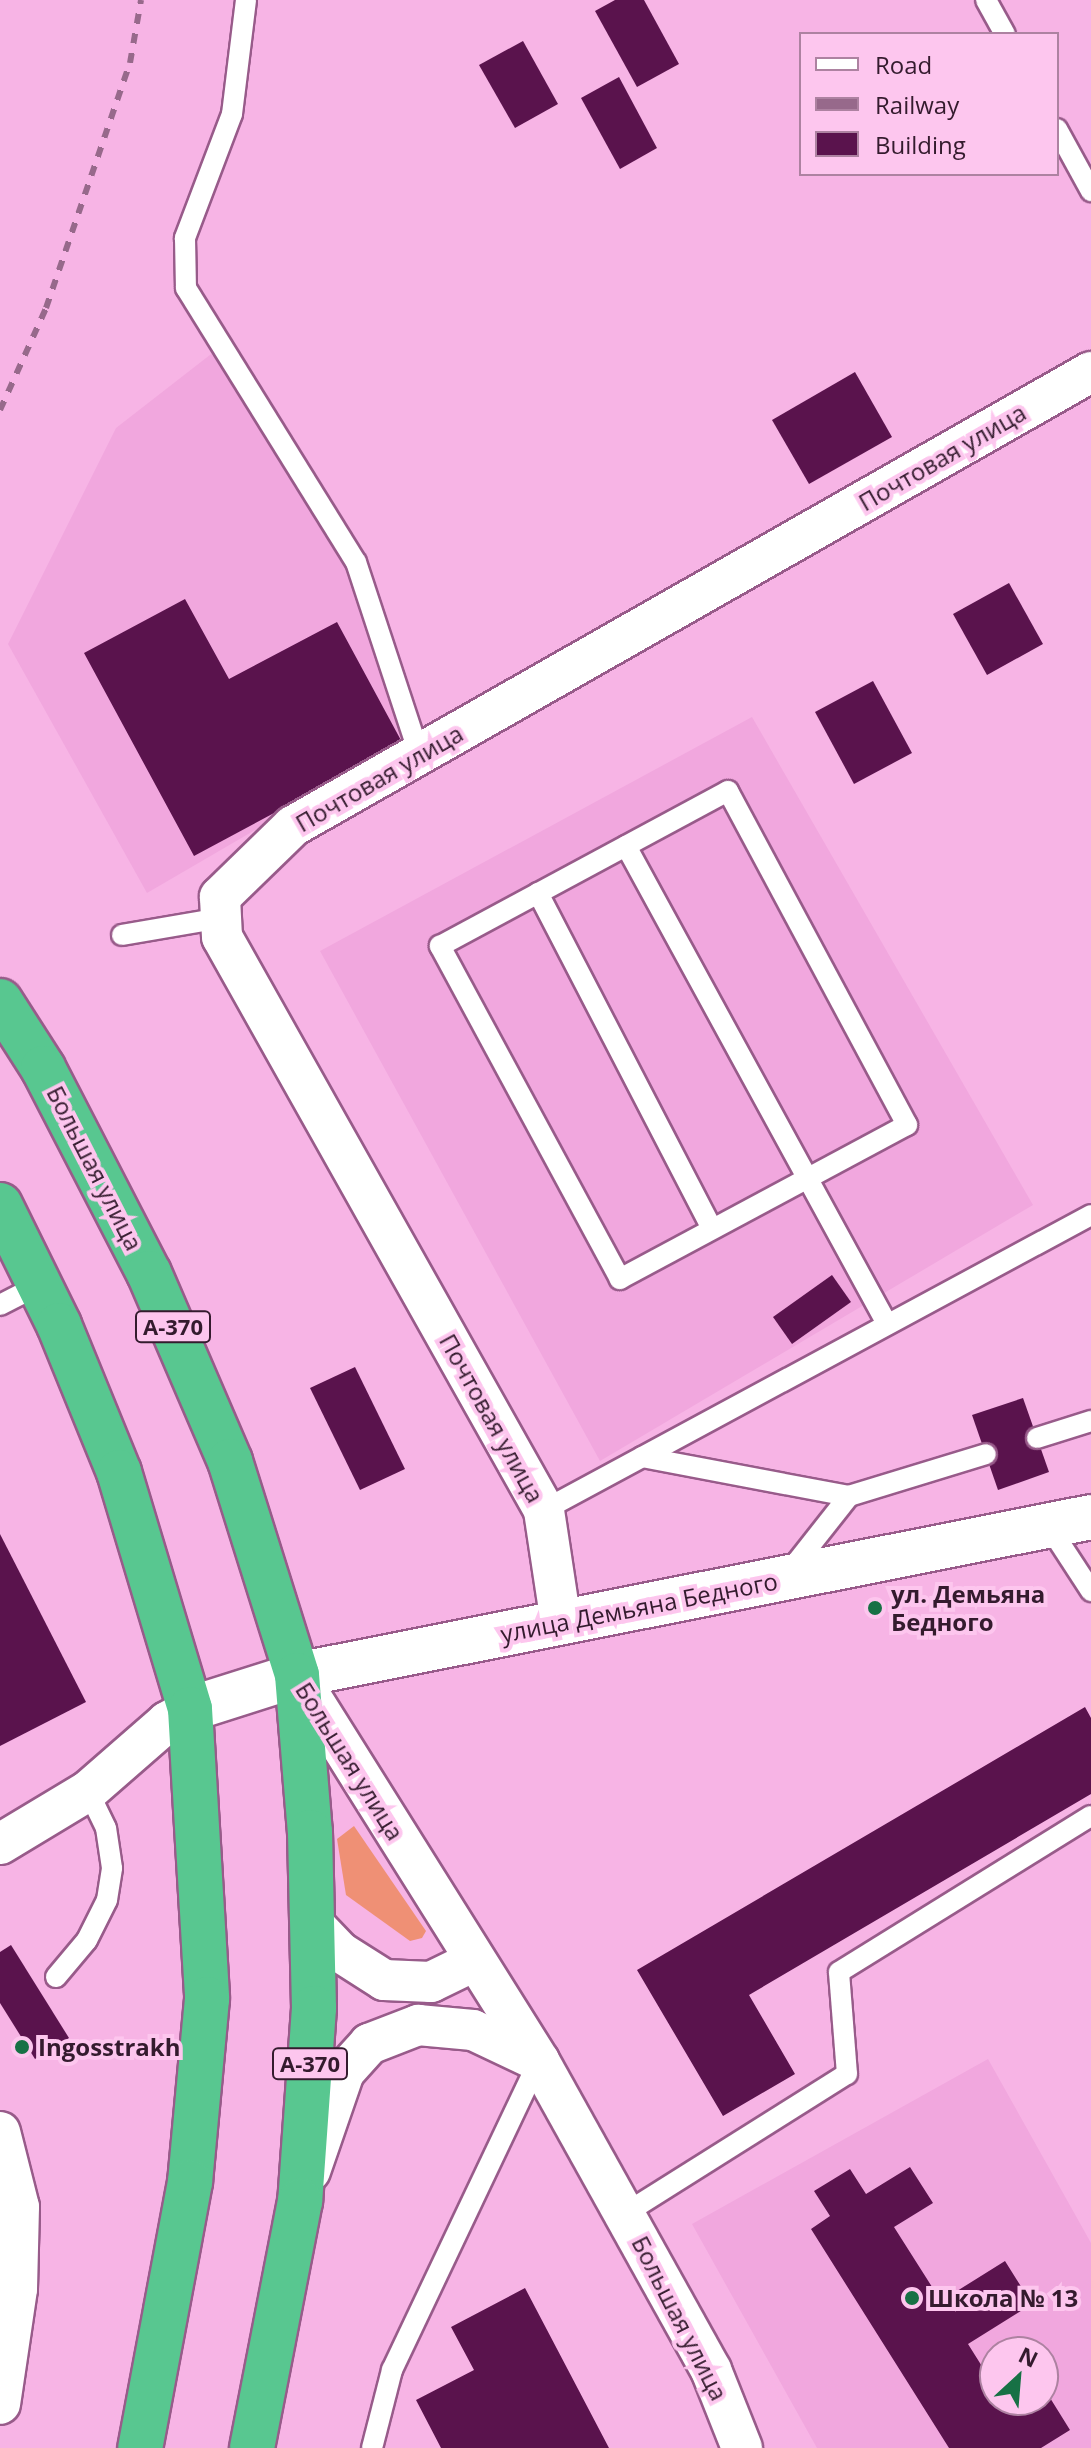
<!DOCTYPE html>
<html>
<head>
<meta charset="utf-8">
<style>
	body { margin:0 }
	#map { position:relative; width:1091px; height:2448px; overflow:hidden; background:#f7b4e5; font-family:"Open Sans",sans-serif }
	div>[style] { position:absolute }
	.built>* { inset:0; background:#f1a7de }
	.green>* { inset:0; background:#ef9075 }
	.building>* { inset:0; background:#5a134d }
	.roads { filter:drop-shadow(2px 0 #985b8a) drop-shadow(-2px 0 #985b8a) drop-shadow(0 2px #985b8a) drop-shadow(0 -2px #985b8a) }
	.service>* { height:20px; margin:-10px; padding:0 10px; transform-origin:10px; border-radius:10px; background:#fff }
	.minor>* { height:40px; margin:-20px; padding:0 20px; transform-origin:20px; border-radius:20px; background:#fff }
	.secondary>* { height:44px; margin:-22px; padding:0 22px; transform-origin:22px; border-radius:22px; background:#fff }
	.trunk>* { height:44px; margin:-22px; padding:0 22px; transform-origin:22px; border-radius:22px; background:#58c790 }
	.rail>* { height:6px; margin-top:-3px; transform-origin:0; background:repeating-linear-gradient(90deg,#97698b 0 10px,transparent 0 20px) }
	.dots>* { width:22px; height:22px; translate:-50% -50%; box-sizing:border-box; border:4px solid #fdc6ee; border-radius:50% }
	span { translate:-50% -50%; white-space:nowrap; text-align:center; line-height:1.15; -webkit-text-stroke:8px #fdc6ee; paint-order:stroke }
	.shield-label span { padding:2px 6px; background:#fdc6ee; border:2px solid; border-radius:6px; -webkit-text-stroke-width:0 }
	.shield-label { font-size:22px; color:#341b2e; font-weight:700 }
	.street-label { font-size:24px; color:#341b2e }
	.poi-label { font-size:24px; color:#341b2e; font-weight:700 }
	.left { translate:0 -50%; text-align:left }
	.legend { position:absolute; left:799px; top:32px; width:260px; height:144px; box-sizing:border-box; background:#fdc6ee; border:2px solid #ad82a1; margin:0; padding:10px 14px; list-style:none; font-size:24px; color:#341b2e }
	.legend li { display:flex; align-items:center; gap:16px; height:40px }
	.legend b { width:40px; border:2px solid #ad82a1 }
	.north { position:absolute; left:979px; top:2336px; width:80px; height:80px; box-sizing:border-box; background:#fdc6ee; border:2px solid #ad82a1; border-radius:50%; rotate:26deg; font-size:22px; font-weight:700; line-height:32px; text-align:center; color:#341b2e }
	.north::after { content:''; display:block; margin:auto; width:28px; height:36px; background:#177145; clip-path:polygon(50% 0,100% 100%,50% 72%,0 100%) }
</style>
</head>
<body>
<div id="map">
	<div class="built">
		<i style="clip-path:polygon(215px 351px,345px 567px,403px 744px,147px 893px,8px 644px,116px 428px)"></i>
		<i style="clip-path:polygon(752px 717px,1033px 1205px,600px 1461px,320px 951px)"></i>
		<i style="clip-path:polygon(evenodd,988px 2059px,1091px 2243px,1091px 2448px,817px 2448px,692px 2224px,988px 2059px,995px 2352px,1043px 2352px,1043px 2400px,995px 2400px,995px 2352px)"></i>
	</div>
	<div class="green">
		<i style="clip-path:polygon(354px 1826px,426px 1931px,422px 1938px,410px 1941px,346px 1895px,337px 1839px)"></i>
	</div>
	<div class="building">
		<i style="clip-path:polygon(615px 0,644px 0,679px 64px,637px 87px,595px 11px)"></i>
		<i style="clip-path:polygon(523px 41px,558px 104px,515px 128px,479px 65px)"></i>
		<i style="clip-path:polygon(619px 77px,657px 148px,620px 169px,581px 98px)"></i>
		<i style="clip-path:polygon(855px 372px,892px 437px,809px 484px,772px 420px)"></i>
		<i style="clip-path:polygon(1009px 583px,1043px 644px,987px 675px,953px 614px)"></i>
		<i style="clip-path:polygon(185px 599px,229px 679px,337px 622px,403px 744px,194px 856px,84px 653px)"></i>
		<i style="clip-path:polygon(873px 681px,912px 753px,854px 784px,815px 712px)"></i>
		<i style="clip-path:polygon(832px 1275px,851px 1302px,792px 1344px,773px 1317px)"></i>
		<i style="clip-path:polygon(355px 1367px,405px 1469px,360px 1490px,310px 1388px)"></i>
		<i style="clip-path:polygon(1023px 1398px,1049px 1472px,998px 1490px,972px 1415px)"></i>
		<i style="clip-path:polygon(0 1534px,86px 1702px,0 1746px)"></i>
		<i style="clip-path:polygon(1085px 1707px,1091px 1718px,1091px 1794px,749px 1995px,795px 2074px,723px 2116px,637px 1970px)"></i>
		<i style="clip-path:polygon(11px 1945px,69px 2038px,35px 2059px,0 2003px,0 1952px)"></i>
		<i style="clip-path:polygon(910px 2167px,933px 2203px,894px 2227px,941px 2301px,1005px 2261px,1032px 2304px,968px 2344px,995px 2387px,995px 2400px,1003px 2400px,1012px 2414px,1043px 2400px,1047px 2393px,1070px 2430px,1041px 2448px,949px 2448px,811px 2229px,830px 2216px,814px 2191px,850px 2169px,866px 2194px)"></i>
		<i style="clip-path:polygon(525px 2288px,609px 2448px,441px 2448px,416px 2400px,474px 2370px,451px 2327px)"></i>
	</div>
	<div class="roads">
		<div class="service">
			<i style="left:246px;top:0;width:115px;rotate:97deg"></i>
			<i style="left:232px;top:114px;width:133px;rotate:110.8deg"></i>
			<i style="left:185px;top:238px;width:50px;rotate:88.9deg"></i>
			<i style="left:186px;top:288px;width:322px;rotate:58.2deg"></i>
			<i style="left:356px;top:562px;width:202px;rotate:71.8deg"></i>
			<i style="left:986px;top:0;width:39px;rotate:61deg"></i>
			<i style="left:1057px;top:129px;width:71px;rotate:61.3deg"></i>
			<i style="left:728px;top:791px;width:379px;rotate:61.8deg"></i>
			<i style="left:907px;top:1125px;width:326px;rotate:151.8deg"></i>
			<i style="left:620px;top:1279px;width:379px;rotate:-118.4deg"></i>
			<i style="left:440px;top:946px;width:327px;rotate:-28.3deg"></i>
			<i style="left:626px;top:846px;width:545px;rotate:61.36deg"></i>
			<i style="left:538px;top:893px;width:378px;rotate:62.6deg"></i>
			<i style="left:122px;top:935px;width:100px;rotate:-9.7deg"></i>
			<i style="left:0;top:1305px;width:42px;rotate:-27.2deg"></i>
			<i style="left:1037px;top:1438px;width:57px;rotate:-17.5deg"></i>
			<i style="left:642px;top:1457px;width:211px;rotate:10.7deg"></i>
			<i style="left:544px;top:1510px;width:621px;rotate:-28.34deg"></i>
			<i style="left:1048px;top:1525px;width:79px;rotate:56.9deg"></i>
			<i style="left:789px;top:1572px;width:97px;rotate:-51.7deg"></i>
			<i style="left:849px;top:1496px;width:143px;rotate:-17deg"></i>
			<i style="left:56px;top:1977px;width:48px;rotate:-50deg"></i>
			<i style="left:87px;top:1940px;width:45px;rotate:-63.4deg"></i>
			<i style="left:107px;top:1900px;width:32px;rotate:-81deg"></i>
			<i style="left:112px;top:1868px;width:40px;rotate:-98.5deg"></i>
			<i style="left:106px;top:1828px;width:41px;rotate:-115.9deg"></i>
			<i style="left:626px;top:2213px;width:261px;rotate:-32.2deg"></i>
			<i style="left:847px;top:2074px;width:102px;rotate:-94.5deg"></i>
			<i style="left:839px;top:1972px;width:296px;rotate:-31.8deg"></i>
			<i style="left:372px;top:2448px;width:81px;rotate:-75.6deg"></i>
			<i style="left:392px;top:2370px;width:342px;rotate:-64.6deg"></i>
		</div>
		<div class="minor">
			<i style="left:561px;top:1623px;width:114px;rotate:-98.6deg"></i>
			<i style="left:544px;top:1510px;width:657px;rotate:-119.33deg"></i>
			<i style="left:222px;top:937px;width:40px;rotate:-92.9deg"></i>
			<i style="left:220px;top:897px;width:102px;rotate:-44.2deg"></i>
			<i style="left:293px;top:826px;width:918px;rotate:-29.64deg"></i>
			<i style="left:297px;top:1675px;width:456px;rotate:57.9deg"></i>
			<i style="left:539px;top:2061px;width:354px;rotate:60.9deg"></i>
			<i style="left:711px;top:2370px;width:84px;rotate:68.3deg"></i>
			<i style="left:0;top:1844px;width:103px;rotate:-31.1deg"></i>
			<i style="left:88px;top:1791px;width:105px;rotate:-41.1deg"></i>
			<i style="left:167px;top:1722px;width:26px;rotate:-29deg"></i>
			<i style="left:312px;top:1923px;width:40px;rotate:46deg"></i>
			<i style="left:340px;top:1952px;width:52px;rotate:32.5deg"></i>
			<i style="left:384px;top:1980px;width:47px;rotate:2.4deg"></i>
			<i style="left:431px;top:1982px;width:48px;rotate:-26deg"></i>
			<i style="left:0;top:2132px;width:77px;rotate:75.8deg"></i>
			<i style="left:19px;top:2207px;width:82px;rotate:91.4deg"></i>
			<i style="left:17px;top:2289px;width:116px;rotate:98.4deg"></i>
			<i style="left:310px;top:2171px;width:105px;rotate:-71deg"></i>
			<i style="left:344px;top:2072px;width:38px;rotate:-48deg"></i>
			<i style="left:369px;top:2044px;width:53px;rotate:-21.2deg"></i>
			<i style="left:418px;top:2025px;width:55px;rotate:5.2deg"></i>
			<i style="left:473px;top:2030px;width:73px;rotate:25.2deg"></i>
		</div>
		<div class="secondary">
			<i style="left:190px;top:1709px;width:112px;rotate:-17.6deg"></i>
			<i style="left:297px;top:1675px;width:810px;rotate:-11.25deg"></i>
		</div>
		<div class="trunk">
			<i style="left:0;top:1001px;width:80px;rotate:57.3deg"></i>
			<i style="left:43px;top:1068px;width:231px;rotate:62.7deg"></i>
			<i style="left:149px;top:1273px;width:205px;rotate:66.7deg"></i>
			<i style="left:230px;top:1461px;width:224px;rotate:72.6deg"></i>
			<i style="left:297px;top:1675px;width:158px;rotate:85.3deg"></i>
			<i style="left:310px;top:1832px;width:176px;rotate:88.7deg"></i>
			<i style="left:314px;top:2008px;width:194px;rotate:94.1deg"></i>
			<i style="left:300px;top:2201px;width:252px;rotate:101deg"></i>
			<i style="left:0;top:1205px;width:134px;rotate:63.8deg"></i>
			<i style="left:59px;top:1325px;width:159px;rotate:67.8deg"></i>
			<i style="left:119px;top:1472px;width:247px;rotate:73.3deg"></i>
			<i style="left:190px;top:1709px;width:290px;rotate:86.6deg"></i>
			<i style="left:207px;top:1999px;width:184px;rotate:95.3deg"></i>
			<i style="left:190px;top:2182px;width:271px;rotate:100.6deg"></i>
		</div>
	</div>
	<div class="rail">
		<i style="left:0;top:410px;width:112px;rotate:-65.7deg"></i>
		<i style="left:46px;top:308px;width:259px;rotate:-71.1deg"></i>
		<i style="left:130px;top:63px;width:64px;rotate:-80.1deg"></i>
	</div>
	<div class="dots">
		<i style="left:875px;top:1608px;background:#177145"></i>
		<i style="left:22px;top:2047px;background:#177145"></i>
		<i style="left:912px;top:2298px;background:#177145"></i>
	</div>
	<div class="shield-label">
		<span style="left:173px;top:1327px">А-370</span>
		<span style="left:310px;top:2064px">А-370</span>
	</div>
	<div class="street-label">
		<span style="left:942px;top:457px;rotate:-30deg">Почтовая улица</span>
		<span style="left:379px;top:778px;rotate:-30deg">Почтовая улица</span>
		<span style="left:95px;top:1168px;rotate:63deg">Большая улица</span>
		<span style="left:492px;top:1418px;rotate:61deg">Почтовая улица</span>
		<span style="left:639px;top:1607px;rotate:-11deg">улица Демьяна Бедного</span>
		<span style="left:350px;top:1761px;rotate:58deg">Большая улица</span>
		<span style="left:680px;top:2318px;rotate:63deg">Большая улица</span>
	</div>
	<div class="poi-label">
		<span class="left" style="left:891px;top:1608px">ул. Демьяна<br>Бедного</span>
		<span class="left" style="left:38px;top:2047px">Ingosstrakh</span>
		<span class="left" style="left:928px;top:2298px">Школа № 13</span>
	</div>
	<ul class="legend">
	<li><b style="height:10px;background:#fff"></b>Road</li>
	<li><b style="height:10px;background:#97698b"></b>Railway</li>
	<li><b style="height:22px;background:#5a134d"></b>Building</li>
	</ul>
	<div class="north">N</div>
</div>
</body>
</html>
